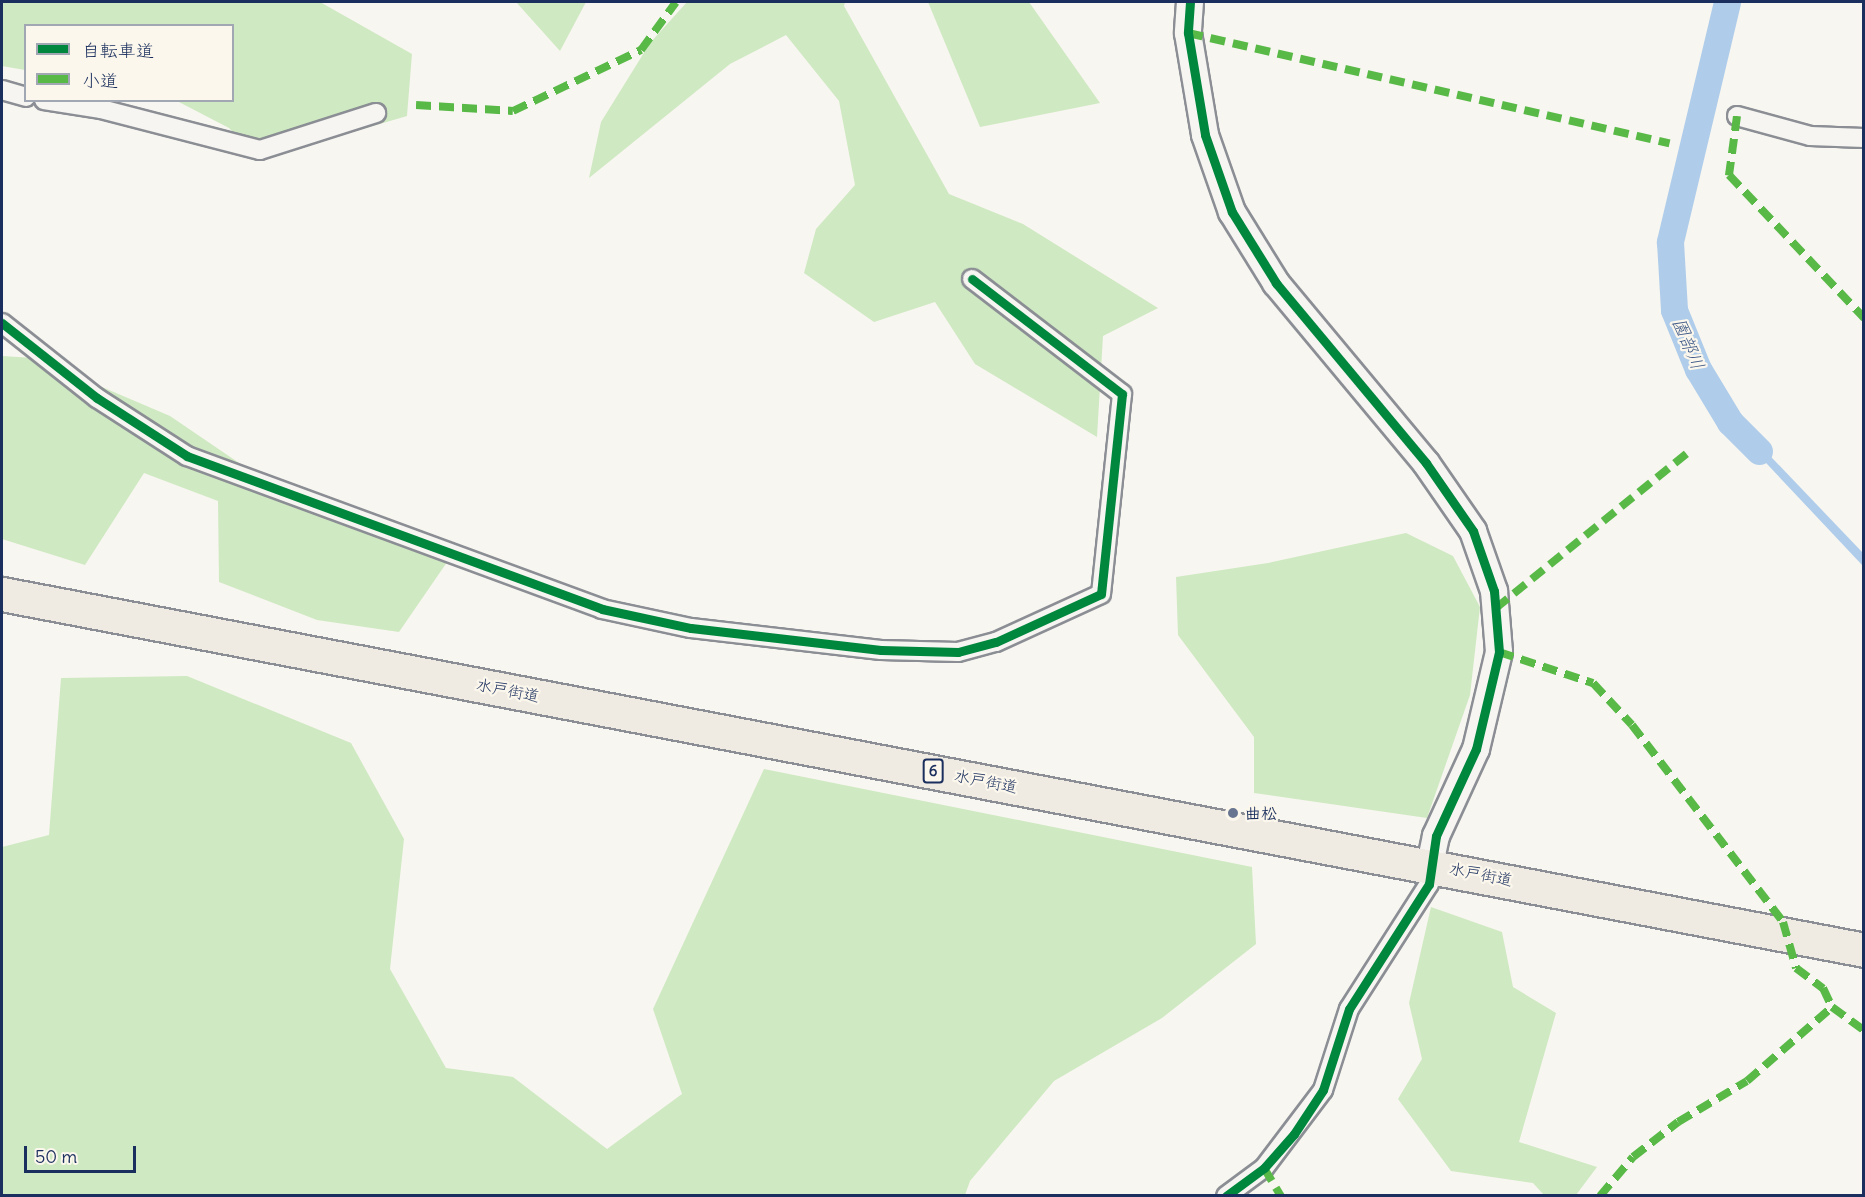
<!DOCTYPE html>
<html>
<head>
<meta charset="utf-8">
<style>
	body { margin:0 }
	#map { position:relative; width:1865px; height:1197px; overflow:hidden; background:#f8f6f0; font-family:Delius,"Klee One",sans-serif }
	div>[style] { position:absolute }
	.green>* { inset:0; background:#cfe9c2 }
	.water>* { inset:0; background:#afcdeb }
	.river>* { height:27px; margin:-13.5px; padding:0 13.5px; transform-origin:13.5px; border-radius:13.5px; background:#afcdeb }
	.roads { filter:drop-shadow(2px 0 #8b8e94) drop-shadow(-2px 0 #8b8e94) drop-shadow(0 2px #8b8e94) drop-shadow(0 -2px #8b8e94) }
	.street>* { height:18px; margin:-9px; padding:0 9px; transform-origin:9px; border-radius:9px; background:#f6f5f1 }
	.secondary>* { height:26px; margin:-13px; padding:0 13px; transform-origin:13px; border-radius:13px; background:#f6f5f1 }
	.highway>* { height:33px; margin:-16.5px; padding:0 16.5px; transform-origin:16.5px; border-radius:16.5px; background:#f0ebe2 }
	.quiet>* { height:8px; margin-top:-4px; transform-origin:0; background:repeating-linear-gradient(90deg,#58b947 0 15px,transparent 0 23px) }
	.cycleway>* { height:9px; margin:-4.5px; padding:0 4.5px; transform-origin:4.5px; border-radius:4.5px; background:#00873e }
	.dots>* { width:16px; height:16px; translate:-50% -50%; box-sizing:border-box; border:3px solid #fbf7ec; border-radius:50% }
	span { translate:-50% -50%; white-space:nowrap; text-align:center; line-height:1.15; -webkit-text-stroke:4.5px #fbf7ec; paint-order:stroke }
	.shield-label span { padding:2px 4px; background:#fbf7ec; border:2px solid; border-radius:4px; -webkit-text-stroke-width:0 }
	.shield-label { font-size:15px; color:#1b2f5e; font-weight:700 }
	.street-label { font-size:16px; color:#1b2f5e }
	.poi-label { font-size:16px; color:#1b2f5e; font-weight:700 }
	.left { translate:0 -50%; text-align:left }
	.water-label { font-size:18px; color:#3e5988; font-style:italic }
	.frame { position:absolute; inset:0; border:3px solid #1b2f5e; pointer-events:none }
	.legend { position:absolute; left:24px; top:24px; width:210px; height:78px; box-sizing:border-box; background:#fbf7ec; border:2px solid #a1a7b3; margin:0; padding:8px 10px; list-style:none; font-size:18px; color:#1b2f5e }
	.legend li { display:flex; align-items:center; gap:12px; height:30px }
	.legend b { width:30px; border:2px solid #a1a7b3 }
	.scale { position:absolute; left:24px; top:1146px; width:112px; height:27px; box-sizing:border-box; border:3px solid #1b2f5e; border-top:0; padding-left:8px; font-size:18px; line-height:21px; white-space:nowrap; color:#1b2f5e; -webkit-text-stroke:4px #fbf7ec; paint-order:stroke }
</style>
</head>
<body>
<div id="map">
	<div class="green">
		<i style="clip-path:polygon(2px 2px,320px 2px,412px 54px,407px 116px,260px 159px,229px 128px,177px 101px,232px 100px,232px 26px,26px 26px,25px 70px,2px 66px)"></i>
		<i style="clip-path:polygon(516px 2px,586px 2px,560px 51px)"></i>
		<i style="clip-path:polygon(687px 2px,845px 2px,844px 6px,949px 194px,1023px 224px,1158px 308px,1103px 336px,1097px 437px,975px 364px,935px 302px,874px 322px,804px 273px,816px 229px,855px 185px,839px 101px,786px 35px,730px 64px,589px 178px,601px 122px,650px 43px)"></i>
		<i style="clip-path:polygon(928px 2px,1029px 2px,1100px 103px,980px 127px)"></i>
		<i style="clip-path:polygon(2px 356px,34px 358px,170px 416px,301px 505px,454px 552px,399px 632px,317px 620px,219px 582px,218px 501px,144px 473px,85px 565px,2px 539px)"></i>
		<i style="clip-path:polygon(1406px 533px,1453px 556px,1480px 607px,1470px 695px,1427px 818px,1254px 793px,1254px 737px,1178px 635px,1176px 577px,1268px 563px)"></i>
		<i style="clip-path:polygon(187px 676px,351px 743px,404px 839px,390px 969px,446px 1068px,513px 1077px,607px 1149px,682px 1094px,653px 1009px,764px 769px,1252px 867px,1256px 944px,1162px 1018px,1054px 1081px,970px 1181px,965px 1195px,2px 1195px,2px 847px,49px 835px,61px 678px)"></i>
		<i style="clip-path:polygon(1431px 907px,1502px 932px,1513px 987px,1556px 1013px,1519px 1142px,1597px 1167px,1576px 1195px,1544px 1195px,1533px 1183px,1451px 1171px,1398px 1099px,1422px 1059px,1409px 1003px)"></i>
	</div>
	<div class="water">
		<i style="clip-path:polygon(1733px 417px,1863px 553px,1863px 566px,1735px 430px)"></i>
	</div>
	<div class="river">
		<i style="left:1727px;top:2px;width:247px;rotate:103.4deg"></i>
		<i style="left:1670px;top:242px;width:68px;rotate:86.6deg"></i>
		<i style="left:1674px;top:310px;width:64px;rotate:67.9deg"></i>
		<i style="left:1698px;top:369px;width:62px;rotate:58.9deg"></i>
		<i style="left:1730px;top:422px;width:41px;rotate:45deg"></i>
	</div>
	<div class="roads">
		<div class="street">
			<i style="left:2px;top:90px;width:25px;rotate:16deg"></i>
			<i style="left:44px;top:100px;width:58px;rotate:9deg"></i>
			<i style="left:101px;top:109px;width:164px;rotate:14.5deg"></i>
			<i style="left:260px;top:150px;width:122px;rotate:-17.7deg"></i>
			<i style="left:1737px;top:116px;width:76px;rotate:15.3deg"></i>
			<i style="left:1810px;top:136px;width:54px;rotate:2.1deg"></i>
			<i style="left:2px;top:323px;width:121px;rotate:38.3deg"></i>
			<i style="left:97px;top:398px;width:107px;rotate:32.8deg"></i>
			<i style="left:187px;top:456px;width:442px;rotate:20.2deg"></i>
			<i style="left:602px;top:609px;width:91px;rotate:12.1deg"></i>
			<i style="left:691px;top:628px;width:191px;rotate:6.6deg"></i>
			<i style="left:881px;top:650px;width:77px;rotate:1.5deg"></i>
			<i style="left:958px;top:652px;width:39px;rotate:-15deg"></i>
			<i style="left:996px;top:642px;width:115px;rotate:-24.6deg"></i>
			<i style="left:1101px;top:594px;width:201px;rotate:-84deg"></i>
			<i style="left:1122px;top:394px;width:189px;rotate:-142.5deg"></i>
			<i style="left:1226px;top:1196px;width:47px;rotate:-36.4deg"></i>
			<i style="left:1264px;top:1168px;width:98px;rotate:-52.9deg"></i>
			<i style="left:1323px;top:1090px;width:85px;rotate:-72.2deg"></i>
			<i style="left:1349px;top:1009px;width:148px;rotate:-57.4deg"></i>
			<i style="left:1429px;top:884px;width:20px;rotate:-87deg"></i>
		</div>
		<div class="secondary">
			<i style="left:1190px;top:2px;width:31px;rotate:94deg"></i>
			<i style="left:1188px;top:33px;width:103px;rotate:80.5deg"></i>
			<i style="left:1205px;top:135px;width:82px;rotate:70.7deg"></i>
			<i style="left:1232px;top:212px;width:84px;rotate:58.2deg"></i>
			<i style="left:1276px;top:283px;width:234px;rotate:50.2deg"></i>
			<i style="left:1426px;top:463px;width:83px;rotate:55.3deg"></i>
			<i style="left:1473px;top:531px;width:64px;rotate:70.7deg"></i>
			<i style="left:1494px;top:591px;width:61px;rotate:85.3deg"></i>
			<i style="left:1499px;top:652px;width:100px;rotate:103.3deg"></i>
			<i style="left:1476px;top:749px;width:96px;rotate:114.7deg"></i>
			<i style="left:1436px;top:836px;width:29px;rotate:102deg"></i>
		</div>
		<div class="highway">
			<i style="left:2px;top:594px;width:1896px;rotate:10.82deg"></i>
		</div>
	</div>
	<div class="quiet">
		<i style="left:1188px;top:33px;width:494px;rotate:12.9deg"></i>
		<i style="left:416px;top:105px;width:97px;rotate:3.5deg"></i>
		<i style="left:513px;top:111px;width:142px;rotate:-25.5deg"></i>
		<i style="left:641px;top:50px;width:59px;rotate:-53.9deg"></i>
		<i style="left:1737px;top:116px;width:60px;rotate:97.7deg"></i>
		<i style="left:1729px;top:175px;width:197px;rotate:46.6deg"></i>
		<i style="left:1496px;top:608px;width:250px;rotate:-39deg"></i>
		<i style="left:1499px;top:652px;width:99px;rotate:18.3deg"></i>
		<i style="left:1593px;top:683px;width:57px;rotate:47.1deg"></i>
		<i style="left:1632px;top:725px;width:248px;rotate:52.5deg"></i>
		<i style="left:1783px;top:922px;width:48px;rotate:74.2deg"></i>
		<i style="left:1796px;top:968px;width:34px;rotate:37deg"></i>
		<i style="left:1823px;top:988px;width:21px;rotate:65deg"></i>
		<i style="left:1264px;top:1168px;width:33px;rotate:59deg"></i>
		<i style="left:1600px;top:1196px;width:51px;rotate:-49.8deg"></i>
		<i style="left:1633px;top:1157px;width:57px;rotate:-37.9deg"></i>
		<i style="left:1678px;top:1122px;width:80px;rotate:-30.7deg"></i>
		<i style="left:1747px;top:1081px;width:113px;rotate:-41deg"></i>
		<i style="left:1832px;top:1007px;width:39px;rotate:36deg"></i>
	</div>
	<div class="cycleway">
		<i style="left:1190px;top:2px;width:31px;rotate:94deg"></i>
		<i style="left:1188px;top:33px;width:103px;rotate:80.5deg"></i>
		<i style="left:1205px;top:135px;width:82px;rotate:70.7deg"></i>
		<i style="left:1232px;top:212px;width:84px;rotate:58.2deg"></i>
		<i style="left:1276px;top:283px;width:234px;rotate:50.2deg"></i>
		<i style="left:1426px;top:463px;width:83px;rotate:55.3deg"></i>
		<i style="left:1473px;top:531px;width:64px;rotate:70.7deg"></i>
		<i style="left:1494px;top:591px;width:61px;rotate:85.3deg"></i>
		<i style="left:1499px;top:652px;width:100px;rotate:103.3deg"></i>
		<i style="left:1476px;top:749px;width:96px;rotate:114.7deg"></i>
		<i style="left:1436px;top:836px;width:49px;rotate:98.3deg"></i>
		<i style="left:1429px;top:884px;width:148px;rotate:122.6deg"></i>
		<i style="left:1349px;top:1009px;width:85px;rotate:107.8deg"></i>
		<i style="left:1323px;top:1090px;width:53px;rotate:123.4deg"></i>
		<i style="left:1294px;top:1134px;width:45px;rotate:131.4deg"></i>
		<i style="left:1264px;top:1168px;width:47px;rotate:143.6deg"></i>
		<i style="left:2px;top:323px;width:121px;rotate:38.3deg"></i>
		<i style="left:97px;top:398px;width:107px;rotate:32.8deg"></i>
		<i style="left:187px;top:456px;width:442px;rotate:20.2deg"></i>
		<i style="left:602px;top:609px;width:91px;rotate:12.1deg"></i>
		<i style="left:691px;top:628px;width:191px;rotate:6.6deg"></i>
		<i style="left:881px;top:650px;width:77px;rotate:1.5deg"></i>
		<i style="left:958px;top:652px;width:39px;rotate:-15deg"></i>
		<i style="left:996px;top:642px;width:115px;rotate:-24.6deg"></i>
		<i style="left:1101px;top:594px;width:201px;rotate:-84deg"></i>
		<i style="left:1122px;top:394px;width:189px;rotate:-142.5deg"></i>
	</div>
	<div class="dots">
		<i style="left:1233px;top:813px;background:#687591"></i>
	</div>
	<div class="shield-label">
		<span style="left:933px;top:771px">6</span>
	</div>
	<div class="street-label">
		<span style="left:508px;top:690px;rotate:11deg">水戸街道</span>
		<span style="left:986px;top:781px;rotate:11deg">水戸街道</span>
		<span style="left:1481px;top:874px;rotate:11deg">水戸街道</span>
	</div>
	<div class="poi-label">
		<span class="left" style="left:1245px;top:813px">曲松</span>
	</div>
	<div class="water-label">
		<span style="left:1688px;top:344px;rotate:67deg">園部川</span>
	</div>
	<div class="frame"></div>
	<ul class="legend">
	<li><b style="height:8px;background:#00873e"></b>自転車道</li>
	<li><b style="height:8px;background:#58b947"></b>小道</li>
	</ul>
	<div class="scale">50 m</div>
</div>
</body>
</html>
